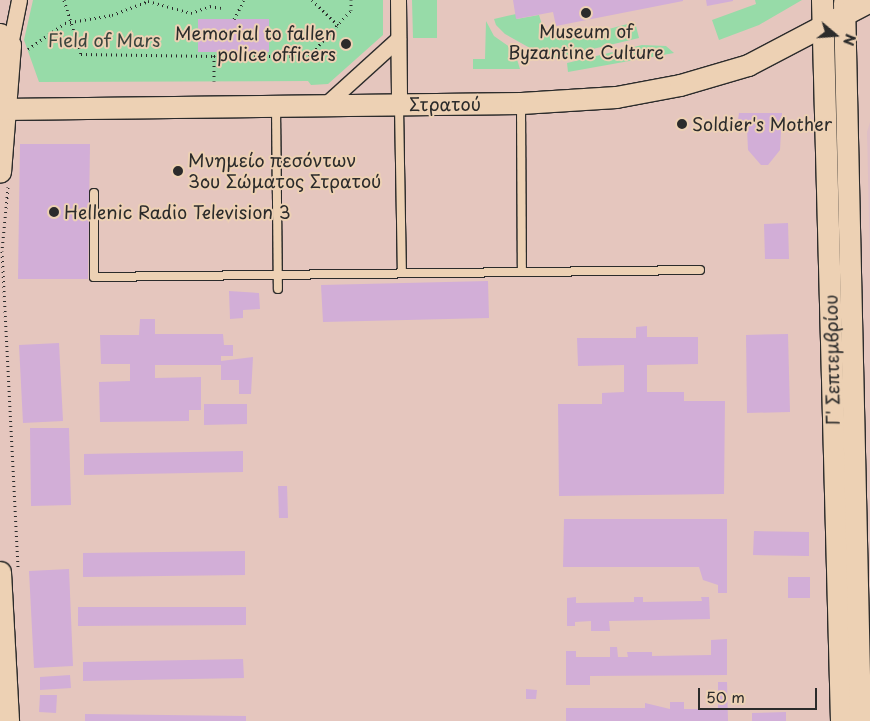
<!DOCTYPE html>
<html>
<head>
<meta charset="utf-8">
<style>
	body { margin:0 }
	#map { position:relative; width:870px; height:721px; overflow:hidden; background:#e5c6be; font-family:"Playpen Sans",sans-serif }
	div>[style] { position:absolute }
	.built>* { inset:0; background:#dfbfc6 }
	.green>* { inset:0; background:#97dba8 }
	.building>* { inset:0; background:#d2aed7 }
	.path>* { height:3px; margin-top:-1.5px; transform-origin:0; background:repeating-linear-gradient(90deg,#2b2b2b 0 1px,transparent 0 5px) }
	.roads { filter:drop-shadow(1px 0 #2b2b2b) drop-shadow(-1px 0 #2b2b2b) drop-shadow(0 1px #2b2b2b) drop-shadow(0 -1px #2b2b2b) }
	.lane>* { height:8px; margin:-4px; padding:0 4px; transform-origin:4px; border-radius:4px; background:#edd1b4 }
	.street>* { height:15px; margin:-7.5px; padding:0 7.5px; transform-origin:7.5px; border-radius:7.5px; background:#edd1b4 }
	.secondary>* { height:21px; margin:-10.5px; padding:0 10.5px; transform-origin:10.5px; border-radius:10.5px; background:#edd1b4 }
	.dots>* { width:14px; height:14px; translate:-50% -50%; box-sizing:border-box; border:2px solid #edd1b4; border-radius:50% }
	span { translate:-50% -50%; white-space:nowrap; text-align:center; line-height:1.15; -webkit-text-stroke:4px #edd1b4; paint-order:stroke }
	.poi-label { font-size:18px; color:#2b2b2b }
	.right { translate:-100% -50%; text-align:right }
	.left { translate:0 -50%; text-align:left }
	.park-label { font-size:18px; color:#3b453e }
	.street-label { font-size:18px; color:#2b2b2b }
	.north { position:absolute; left:810px; top:10px; width:50px; height:50px; -webkit-text-stroke:4px #edd1b4; paint-order:stroke; rotate:108deg; font-size:14px; font-weight:700; line-height:20px; text-align:center; color:#2b2b2b }
	.north::after { content:''; display:block; margin:auto; width:18px; height:22px; background:#2b2b2b; clip-path:polygon(50% 0,100% 100%,50% 72%,0 100%) }
	.scale { position:absolute; left:698px; top:688px; width:119px; height:22px; box-sizing:border-box; border:2px solid #2b2b2b; border-top:0; padding-left:6px; font-size:15px; line-height:18px; white-space:nowrap; color:#2b2b2b; -webkit-text-stroke:4px #edd1b4; paint-order:stroke }
</style>
</head>
<body>
<div id="map">
	<div class="built">
		<i style="clip-path:polygon(870px 122px,870px 259px,867px 132px)"></i>
	</div>
	<div class="green">
		<i style="clip-path:polygon(33px 0,383px 0,383px 35px,328px 84px,311px 85px,308px 81px,39px 82px,24px 40px)"></i>
		<i style="clip-path:polygon(412px 0,437px 0,437px 38px,413px 38px)"></i>
		<i style="clip-path:polygon(755px 0,802px 0,759px 25px,719px 40px,712px 20px,756px 4px)"></i>
		<i style="clip-path:polygon(516px 14px,517px 19px,539px 15px,545px 34px,575px 38px,635px 22px,639px 38px,555px 58px,546px 57px,505px 34px,496px 25px,494px 19px)"></i>
		<i style="clip-path:polygon(486px 21px,494px 36px,514px 50px,520px 69px,473px 69px,473px 59px,485px 59px)"></i>
		<i style="clip-path:polygon(642px 45px,666px 46px,674px 53px,568px 72px,567px 63px)"></i>
	</div>
	<div class="building">
		<i style="clip-path:polygon(513px 0,683px 0,683px 1px,556px 26px,553px 12px,516px 19px)"></i>
		<i style="clip-path:polygon(706px 0,733px 0,733px 1px,707px 6px)"></i>
		<i style="clip-path:polygon(198px 19px,269px 19px,269px 52px,198px 52px)"></i>
		<i style="clip-path:polygon(739px 113px,782px 113px,780px 150px,768px 165px,761px 165px,748px 150px,747px 128px,738px 120px)"></i>
		<i style="clip-path:polygon(20px 144px,90px 144px,88px 279px,18px 279px)"></i>
		<i style="clip-path:polygon(788px 223px,789px 259px,765px 259px,764px 224px)"></i>
		<i style="clip-path:polygon(488px 281px,489px 318px,323px 322px,321px 285px)"></i>
		<i style="clip-path:polygon(229px 291px,259px 293px,260px 309px,243px 310px,243px 318px,230px 319px)"></i>
		<i style="clip-path:polygon(140px 319px,155px 319px,155px 334px,223px 334px,224px 345px,233px 345px,233px 356px,221px 356px,221px 361px,253px 357px,251px 394px,239px 394px,239px 380px,221px 380px,221px 365px,155px 365px,155px 378px,201px 377px,201px 410px,189px 410px,189px 421px,100px 422px,99px 382px,130px 381px,130px 364px,101px 364px,100px 335px,139px 335px)"></i>
		<i style="clip-path:polygon(647px 326px,647px 337px,698px 337px,698px 364px,647px 365px,647px 392px,684px 392px,684px 401px,725px 401px,724px 494px,559px 496px,558px 404px,602px 404px,602px 393px,624px 392px,624px 365px,578px 366px,577px 338px,636px 338px,636px 327px)"></i>
		<i style="clip-path:polygon(788px 334px,790px 412px,747px 413px,746px 335px)"></i>
		<i style="clip-path:polygon(59px 343px,63px 421px,23px 423px,19px 345px)"></i>
		<i style="clip-path:polygon(204px 404px,247px 404px,247px 424px,204px 425px)"></i>
		<i style="clip-path:polygon(30px 428px,69px 428px,71px 505px,31px 506px)"></i>
		<i style="clip-path:polygon(243px 451px,243px 472px,84px 475px,84px 454px)"></i>
		<i style="clip-path:polygon(278px 486px,287px 486px,288px 518px,279px 518px)"></i>
		<i style="clip-path:polygon(564px 519px,727px 519px,727px 593px,718px 593px,718px 585px,703px 580px,699px 567px,563px 567px)"></i>
		<i style="clip-path:polygon(754px 531px,809px 532px,809px 556px,753px 555px)"></i>
		<i style="clip-path:polygon(245px 551px,245px 575px,83px 577px,83px 553px)"></i>
		<i style="clip-path:polygon(69px 569px,73px 666px,34px 668px,29px 571px)"></i>
		<i style="clip-path:polygon(788px 577px,810px 577px,810px 598px,788px 598px)"></i>
		<i style="clip-path:polygon(576px 597px,576px 603px,634px 602px,634px 597px,643px 597px,643px 602px,702px 601px,701px 597px,709px 597px,710px 619px,609px 621px,610px 631px,591px 631px,591px 621px,575px 622px,575px 626px,567px 626px,567px 598px)"></i>
		<i style="clip-path:polygon(78px 607px,246px 607px,246px 625px,78px 626px)"></i>
		<i style="clip-path:polygon(727px 639px,727px 675px,590px 676px,590px 685px,566px 685px,566px 651px,576px 651px,576px 657px,610px 657px,610px 647px,617px 647px,618px 657px,628px 657px,627px 652px,652px 652px,652px 656px,711px 655px,711px 640px)"></i>
		<i style="clip-path:polygon(243px 659px,244px 678px,83px 681px,83px 662px)"></i>
		<i style="clip-path:polygon(70px 675px,71px 688px,40px 690px,40px 677px)"></i>
		<i style="clip-path:polygon(718px 682px,727px 682px,728px 721px,566px 721px,566px 708px,645px 708px,645px 703px,670px 709px,670px 702px,684px 702px,684px 709px,718px 709px)"></i>
		<i style="clip-path:polygon(526px 689px,537px 690px,536px 699px,526px 699px)"></i>
		<i style="clip-path:polygon(40px 695px,57px 695px,56px 713px,39px 712px)"></i>
		<i style="clip-path:polygon(786px 712px,786px 721px,752px 721px,752px 713px)"></i>
		<i style="clip-path:polygon(85px 714px,246px 716px,246px 721px,85px 721px)"></i>
	</div>
	<div class="path">
		<i style="left:64px;top:0;width:57px;rotate:72.5deg"></i>
		<i style="left:81px;top:54px;width:133px;rotate:0.9deg"></i>
		<i style="left:214px;top:56px;width:4px;rotate:-90deg"></i>
		<i style="left:312px;top:0;width:36px;rotate:44deg"></i>
		<i style="left:234px;top:19px;width:21px;rotate:-62deg"></i>
		<i style="left:28px;top:49px;width:45px;rotate:-35.1deg"></i>
		<i style="left:65px;top:23px;width:48px;rotate:-9.7deg"></i>
		<i style="left:112px;top:15px;width:39px;rotate:-21deg"></i>
		<i style="left:148px;top:1px;width:45px;rotate:15.6deg"></i>
		<i style="left:191px;top:13px;width:20px;rotate:-20deg"></i>
		<i style="left:210px;top:6px;width:11px;rotate:10deg"></i>
		<i style="left:214px;top:81px;width:25px;rotate:-90deg"></i>
		<i style="left:214px;top:56px;width:95px"></i>
		<i style="left:309px;top:56px;width:62px;rotate:-47.6deg"></i>
		<i style="left:351px;top:10px;width:10px;rotate:-90deg"></i>
		<i style="left:8px;top:187px;width:64px;rotate:95.4deg"></i>
		<i style="left:2px;top:251px;width:316px;rotate:87.1deg"></i>
	</div>
	<div class="roads">
		<div class="lane">
			<i style="left:521px;top:103px;width:168px;rotate:89.7deg"></i>
			<i style="left:399px;top:106px;width:166px;rotate:89deg"></i>
			<i style="left:276px;top:107px;width:182px;rotate:89.4deg"></i>
			<i style="left:94px;top:193px;width:84px;rotate:90deg"></i>
			<i style="left:94px;top:277px;width:606px;rotate:-0.66deg"></i>
		</div>
		<div class="street">
			<i style="left:398px;top:0;width:104px;rotate:89.4deg"></i>
			<i style="left:10px;top:45px;width:46px;rotate:-78.7deg"></i>
			<i style="left:324px;top:106px;width:100px;rotate:-42.2deg"></i>
		</div>
		<div class="secondary">
			<i style="left:822px;top:0;width:721px;rotate:88.49deg"></i>
			<i style="left:844px;top:3px;width:718px;rotate:88.72deg"></i>
			<i style="left:0;top:34px;width:15px;rotate:48deg"></i>
			<i style="left:10px;top:45px;width:127px;rotate:94.5deg"></i>
			<i style="left:0;top:109px;width:521px;rotate:-0.66deg"></i>
			<i style="left:521px;top:103px;width:95px;rotate:-3.6deg"></i>
			<i style="left:616px;top:97px;width:65px;rotate:-10.6deg"></i>
			<i style="left:680px;top:85px;width:71px;rotate:-16.4deg"></i>
			<i style="left:748px;top:65px;width:138px;rotate:-27.7deg"></i>
			<i style="left:0;top:572px;width:149px;rotate:86.9deg"></i>
		</div>
	</div>
	<div class="dots">
		<i style="left:586px;top:13px;background:#2b2b2b"></i>
		<i style="left:346px;top:44px;background:#2b2b2b"></i>
		<i style="left:682px;top:124px;background:#2b2b2b"></i>
		<i style="left:178px;top:171px;background:#2b2b2b"></i>
		<i style="left:54px;top:212px;background:#2b2b2b"></i>
	</div>
	<div class="poi-label">
		<span style="left:586px;top:42px">Museum of<br>Byzantine Culture</span>
		<span class="right" style="left:336px;top:44px">Memorial to fallen<br>police officers</span>
		<span class="left" style="left:692px;top:124px">Soldier's Mother</span>
		<span class="left" style="left:188px;top:171px">Μνημείο πεσόντων<br>3ου Σώματος Στρατού</span>
		<span class="left" style="left:64px;top:212px">Hellenic Radio Television 3</span>
	</div>
	<div class="park-label">
		<span style="left:104px;top:40px">Field of Mars</span>
	</div>
	<div class="street-label">
		<span style="left:445px;top:104px">Στρατού</span>
		<span style="left:832px;top:360px;rotate:-91deg">Γ' Σεπτεμβρίου</span>
	</div>
	<div class="north">N</div>
	<div class="scale">50 m</div>
</div>
</body>
</html>
